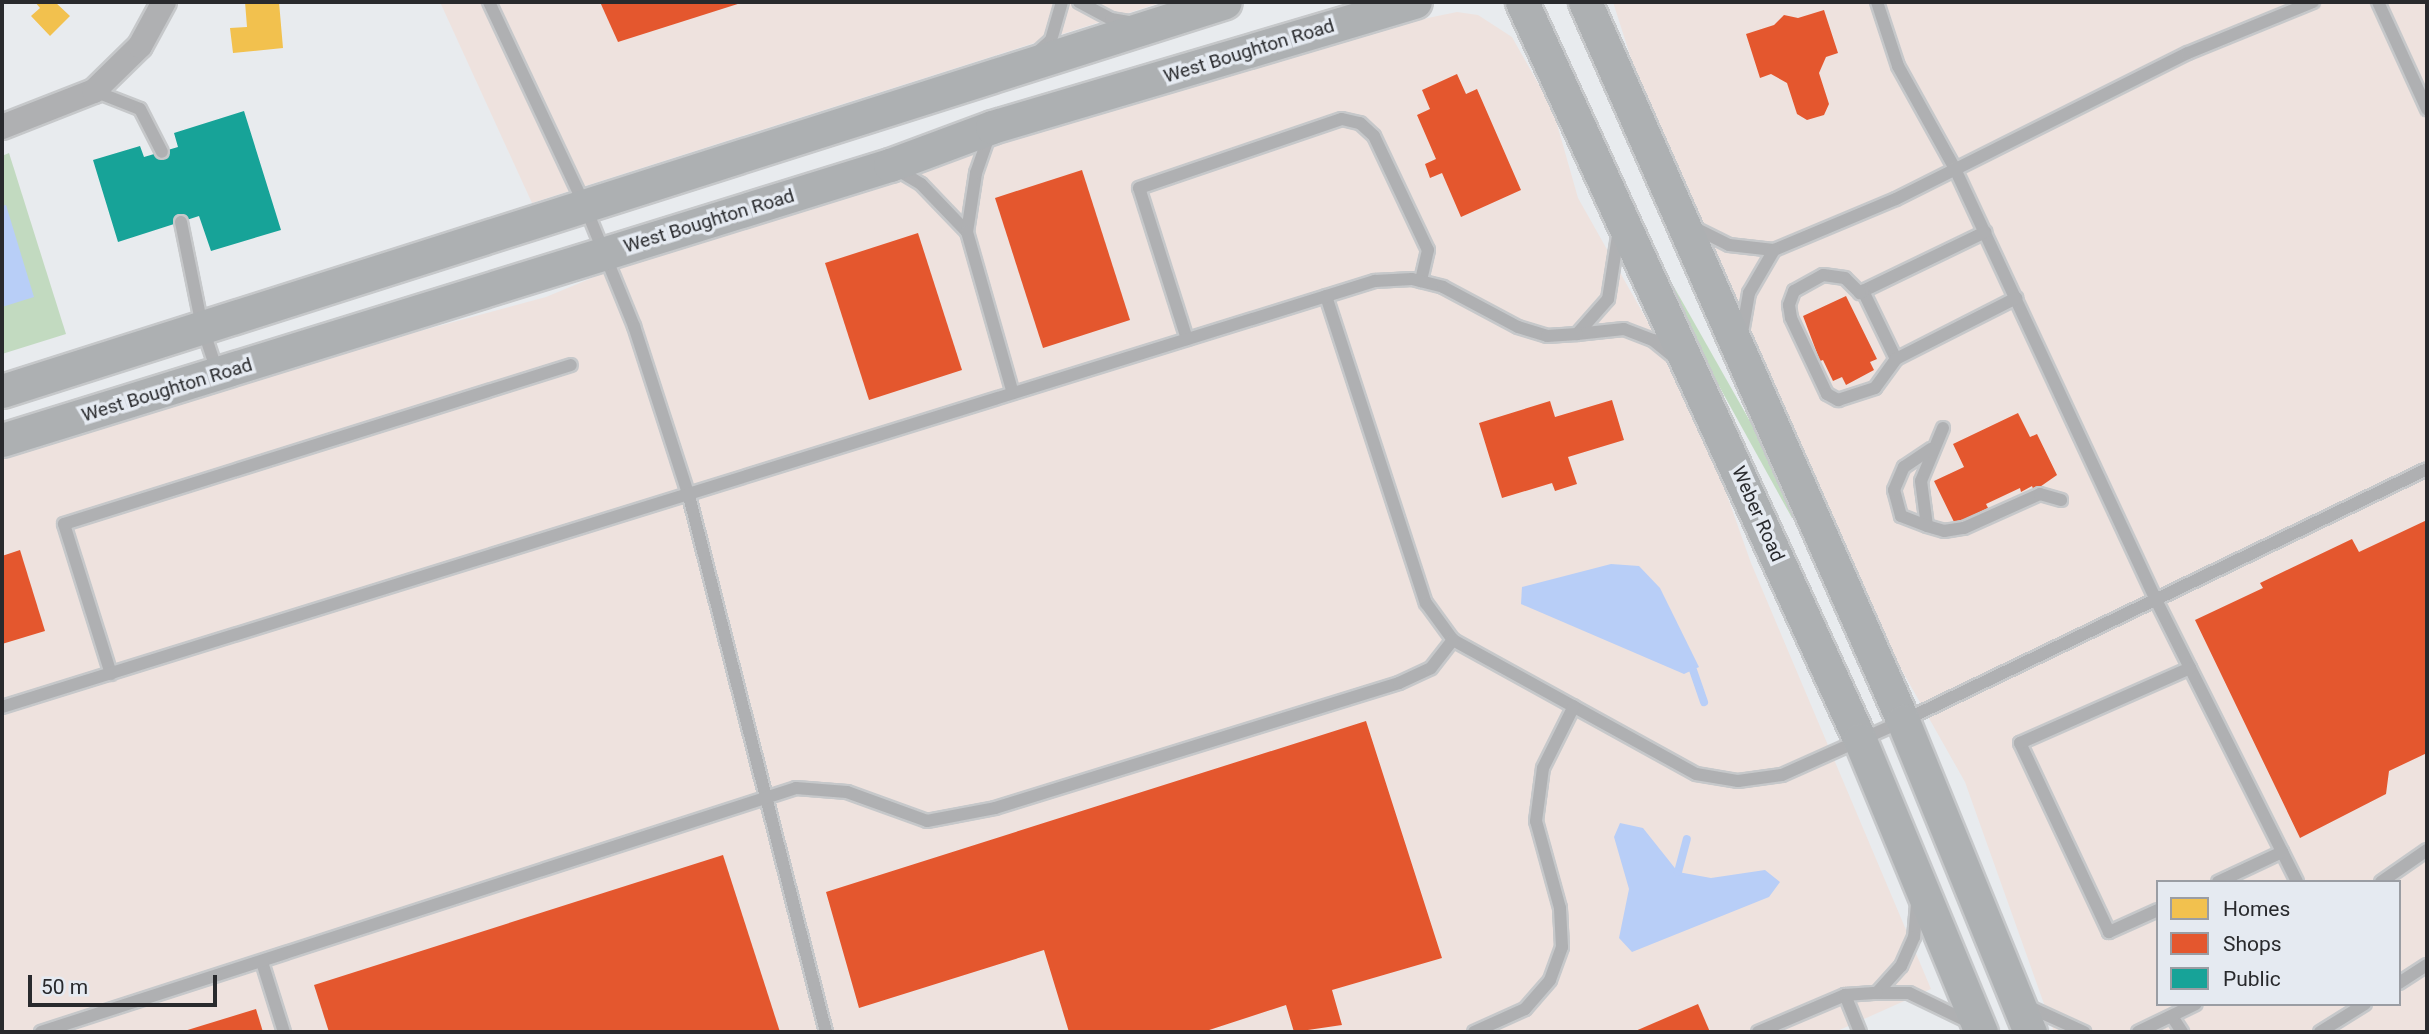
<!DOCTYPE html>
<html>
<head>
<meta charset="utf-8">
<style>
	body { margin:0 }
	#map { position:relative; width:2429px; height:1034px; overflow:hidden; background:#e8ebee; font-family:Roboto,sans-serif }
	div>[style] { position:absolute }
	.commercial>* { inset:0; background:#eee2de }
	.green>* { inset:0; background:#c2dac0 }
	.water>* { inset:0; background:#b8cef7 }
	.homes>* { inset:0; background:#f2c14e }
	.shops>* { inset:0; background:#e4572e }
	.public>* { inset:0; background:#17a398 }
	.stream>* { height:8px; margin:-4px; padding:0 4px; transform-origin:4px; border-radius:4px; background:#b8cef7 }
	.roads { filter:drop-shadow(2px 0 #c6c8ca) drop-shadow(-2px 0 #c6c8ca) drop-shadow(0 2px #c6c8ca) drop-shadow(0 -2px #c6c8ca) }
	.lane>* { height:12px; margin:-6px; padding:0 6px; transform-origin:6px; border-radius:6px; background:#afb0b2 }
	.street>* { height:24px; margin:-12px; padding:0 12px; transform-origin:12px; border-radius:12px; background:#afb0b2 }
	.secondary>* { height:33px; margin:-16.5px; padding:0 16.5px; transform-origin:16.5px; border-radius:16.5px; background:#adb0b2 }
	span { translate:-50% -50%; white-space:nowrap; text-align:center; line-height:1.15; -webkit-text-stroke:7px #e5eaf1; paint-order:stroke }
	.street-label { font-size:19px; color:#292a2d }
	.frame { position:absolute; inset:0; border:4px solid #292a2d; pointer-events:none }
	.legend { position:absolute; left:2156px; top:880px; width:245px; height:126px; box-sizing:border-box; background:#e5eaf1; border:2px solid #9a9da3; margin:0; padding:9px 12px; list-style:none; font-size:21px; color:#292a2d }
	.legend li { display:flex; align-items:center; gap:14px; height:35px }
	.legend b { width:35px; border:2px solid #9a9da3 }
	.scale { position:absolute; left:28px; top:975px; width:189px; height:32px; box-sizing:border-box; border:4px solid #292a2d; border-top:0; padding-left:9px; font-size:21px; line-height:24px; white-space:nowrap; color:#292a2d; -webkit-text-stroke:5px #e5eaf1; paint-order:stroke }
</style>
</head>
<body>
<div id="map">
	<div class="commercial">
		<i style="clip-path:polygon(440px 2px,1163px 2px,532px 203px)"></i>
		<i style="clip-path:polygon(evenodd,1613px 2px,2427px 2px,2427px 1032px,2054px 1032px,1965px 782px,1891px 651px,1636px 74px,1613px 2px,2158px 882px,2399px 882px,2399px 1004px,2158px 1004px,2158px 882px)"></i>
		<i style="clip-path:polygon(1457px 12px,1478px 15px,1512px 37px,1553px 110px,1578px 198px,1675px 370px,1707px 439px,1751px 563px,1931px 989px,1835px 1032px,2px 1032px,2px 455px,249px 377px,546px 297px,683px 240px,1369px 30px)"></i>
	</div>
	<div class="green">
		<i style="clip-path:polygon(9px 153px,66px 334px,2px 354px,2px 156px)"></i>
		<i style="clip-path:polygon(1674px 287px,1768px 453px,1796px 517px,1792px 518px,1714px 377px,1671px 288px)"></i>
	</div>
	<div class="water">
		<i style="clip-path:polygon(6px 205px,34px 297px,2px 307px,2px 206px)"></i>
		<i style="clip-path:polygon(1611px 564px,1639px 566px,1660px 588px,1699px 667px,1684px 674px,1521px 604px,1522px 587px)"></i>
		<i style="clip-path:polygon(1620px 823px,1643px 828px,1678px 872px,1711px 878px,1765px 870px,1780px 882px,1769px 897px,1632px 952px,1619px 938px,1629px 889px,1614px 837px)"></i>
	</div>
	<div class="homes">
		<i style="clip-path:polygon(35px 2px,55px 2px,70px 16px,50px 36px,31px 16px,40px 8px)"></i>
		<i style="clip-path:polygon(245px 2px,279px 2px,283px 48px,233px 53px,230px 28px,247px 27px)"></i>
	</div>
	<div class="shops">
		<i style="clip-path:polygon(600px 2px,744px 2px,618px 42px)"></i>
		<i style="clip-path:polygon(1824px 10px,1838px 53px,1826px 57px,1819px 73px,1829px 104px,1824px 115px,1807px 120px,1797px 114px,1787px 83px,1771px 74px,1760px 78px,1746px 34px,1774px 25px,1784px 15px,1798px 18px)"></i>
		<i style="clip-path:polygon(1457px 74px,1466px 94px,1477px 89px,1521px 190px,1461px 217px,1442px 173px,1430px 178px,1425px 164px,1436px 159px,1417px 115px,1430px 109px,1422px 90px)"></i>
		<i style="clip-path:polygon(1082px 170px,1130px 320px,1043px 348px,995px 198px)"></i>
		<i style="clip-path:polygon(918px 233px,962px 370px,869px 400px,825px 263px)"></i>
		<i style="clip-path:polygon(1846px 296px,1877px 359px,1870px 362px,1874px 370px,1846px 385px,1842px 377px,1833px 381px,1823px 360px,1820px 361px,1803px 316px)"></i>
		<i style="clip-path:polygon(1612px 400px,1624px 440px,1568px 457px,1577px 484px,1555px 491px,1552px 483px,1502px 498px,1479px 423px,1550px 401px,1555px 417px)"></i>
		<i style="clip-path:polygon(2018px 413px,2030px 437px,2037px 434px,2057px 475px,2034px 491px,2032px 486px,2021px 492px,2020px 488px,1986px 504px,1988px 508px,1955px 524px,1934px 481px,1964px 467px,1953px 444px)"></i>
		<i style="clip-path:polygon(2427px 520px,2427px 753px,2389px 771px,2386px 794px,2300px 838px,2195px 620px,2263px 588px,2260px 583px,2352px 539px,2359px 552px)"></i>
		<i style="clip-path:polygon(20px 550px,45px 631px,2px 644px,2px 556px)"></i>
		<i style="clip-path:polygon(1366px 721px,1442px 958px,1332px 990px,1342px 1025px,1294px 1032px,1286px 1005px,1203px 1032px,1069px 1032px,1044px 950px,859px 1008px,826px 892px)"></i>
		<i style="clip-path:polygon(723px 855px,780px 1032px,329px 1032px,314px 985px)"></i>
		<i style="clip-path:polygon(1698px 1004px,1710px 1032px,1633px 1032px)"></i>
		<i style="clip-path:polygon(256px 1009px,263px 1032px,181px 1032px)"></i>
	</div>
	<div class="public">
		<i style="clip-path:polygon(244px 111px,281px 230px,211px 251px,199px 216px,118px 242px,93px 160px,140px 146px,144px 157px,178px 147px,174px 133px)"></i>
	</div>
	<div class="stream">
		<i style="left:1693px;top:670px;width:34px;rotate:71deg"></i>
		<i style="left:1678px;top:872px;width:34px;rotate:-75deg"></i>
	</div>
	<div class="roads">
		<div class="lane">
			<i style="left:489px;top:2px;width:225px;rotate:64.8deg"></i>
			<i style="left:585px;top:206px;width:130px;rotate:67.8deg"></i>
			<i style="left:634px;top:326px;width:179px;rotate:72.1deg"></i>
			<i style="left:689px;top:496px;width:553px;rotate:75.66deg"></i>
			<i style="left:1079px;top:2px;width:36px;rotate:28deg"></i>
			<i style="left:1111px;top:19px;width:18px;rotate:9deg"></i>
			<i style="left:1877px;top:2px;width:67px;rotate:71.8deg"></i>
			<i style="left:1898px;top:66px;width:118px;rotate:61deg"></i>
			<i style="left:1955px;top:169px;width:476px;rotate:65deg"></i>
			<i style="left:2156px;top:600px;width:315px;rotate:63.4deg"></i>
			<i style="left:2378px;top:2px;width:118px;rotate:65.4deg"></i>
			<i style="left:1040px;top:50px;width:15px;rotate:-42deg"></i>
			<i style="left:1051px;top:40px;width:40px;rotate:-74deg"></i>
			<i style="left:94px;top:91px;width:49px;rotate:21.4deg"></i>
			<i style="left:140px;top:109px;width:48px;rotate:62.9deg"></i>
			<i style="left:896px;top:169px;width:29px;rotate:31deg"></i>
			<i style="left:921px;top:184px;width:66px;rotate:46.2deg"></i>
			<i style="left:967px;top:232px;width:60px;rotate:-81.3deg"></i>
			<i style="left:976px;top:173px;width:42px;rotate:-70.7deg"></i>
			<i style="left:181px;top:222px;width:106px;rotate:78.6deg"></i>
			<i style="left:202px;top:326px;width:47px;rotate:71.6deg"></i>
			<i style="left:1693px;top:227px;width:40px;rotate:26.6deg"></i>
			<i style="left:1729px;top:245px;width:45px;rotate:6.3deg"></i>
			<i style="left:1774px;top:250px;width:132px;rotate:-22.7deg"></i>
			<i style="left:1896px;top:199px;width:326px;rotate:-26.6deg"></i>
			<i style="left:2188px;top:53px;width:135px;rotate:-22.2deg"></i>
			<i style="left:967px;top:232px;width:167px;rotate:74.1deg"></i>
			<i style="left:1618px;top:236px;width:64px;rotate:99deg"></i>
			<i style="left:1608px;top:299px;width:47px;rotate:131.5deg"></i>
			<i style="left:1577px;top:334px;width:47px;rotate:-6.1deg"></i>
			<i style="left:1624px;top:329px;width:31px;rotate:21deg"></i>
			<i style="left:1653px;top:340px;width:27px;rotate:39deg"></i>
			<i style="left:1863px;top:291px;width:136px;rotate:-25.8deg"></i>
			<i style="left:1326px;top:296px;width:323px;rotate:72deg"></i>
			<i style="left:1426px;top:603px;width:46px;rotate:53.9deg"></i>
			<i style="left:1453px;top:640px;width:277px;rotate:28.9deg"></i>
			<i style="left:1696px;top:774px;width:43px;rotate:9.5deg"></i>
			<i style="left:1738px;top:781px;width:44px;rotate:-7.8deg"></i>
			<i style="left:1782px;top:775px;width:133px;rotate:-24.1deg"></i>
			<i style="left:1903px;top:721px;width:581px;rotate:-25.68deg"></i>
			<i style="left:1742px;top:333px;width:41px;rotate:-80.1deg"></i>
			<i style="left:1749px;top:293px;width:50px;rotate:-59.8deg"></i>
			<i style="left:1187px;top:339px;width:158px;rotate:-107.6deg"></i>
			<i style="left:1139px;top:188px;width:214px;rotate:-18.8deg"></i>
			<i style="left:1342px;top:119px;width:18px;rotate:13deg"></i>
			<i style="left:1360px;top:123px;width:19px;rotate:43deg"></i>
			<i style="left:1374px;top:136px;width:126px;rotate:64.7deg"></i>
			<i style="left:1428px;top:250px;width:32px;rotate:103deg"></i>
			<i style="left:1896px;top:359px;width:76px;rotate:-115.9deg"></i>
			<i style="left:1863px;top:291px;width:4px;rotate:146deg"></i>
			<i style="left:1860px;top:293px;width:21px;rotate:-135deg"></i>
			<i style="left:1845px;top:278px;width:22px;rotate:-172deg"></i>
			<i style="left:1823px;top:275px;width:33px;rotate:151deg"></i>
			<i style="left:1794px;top:291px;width:15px;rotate:110deg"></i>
			<i style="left:1789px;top:305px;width:13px;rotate:81deg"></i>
			<i style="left:1791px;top:318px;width:84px;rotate:64.7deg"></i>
			<i style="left:1827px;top:394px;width:13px;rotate:29deg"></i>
			<i style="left:1838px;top:400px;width:39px;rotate:-18deg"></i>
			<i style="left:1875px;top:388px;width:36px;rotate:-54deg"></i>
			<i style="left:1896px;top:359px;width:135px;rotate:-26.9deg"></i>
			<i style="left:1943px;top:428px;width:57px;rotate:112.5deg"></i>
			<i style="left:1921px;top:481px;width:45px;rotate:82.4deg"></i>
			<i style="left:1927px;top:526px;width:18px;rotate:16deg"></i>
			<i style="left:1944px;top:531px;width:20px;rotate:-9deg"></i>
			<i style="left:1964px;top:528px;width:83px;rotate:-24.1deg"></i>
			<i style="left:2040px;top:494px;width:22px;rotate:16deg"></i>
			<i style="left:1927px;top:526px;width:28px;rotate:-159deg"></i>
			<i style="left:1901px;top:516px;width:27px;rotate:-105deg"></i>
			<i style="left:1894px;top:490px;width:25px;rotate:-67deg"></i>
			<i style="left:1904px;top:467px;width:32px;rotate:-34deg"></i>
			<i style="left:111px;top:674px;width:157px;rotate:-107.4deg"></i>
			<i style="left:64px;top:524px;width:531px;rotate:-17.41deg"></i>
			<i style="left:2px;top:707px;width:1438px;rotate:-17.24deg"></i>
			<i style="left:1375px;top:281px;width:37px;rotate:-3deg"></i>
			<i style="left:1412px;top:279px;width:32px;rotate:14deg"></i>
			<i style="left:1443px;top:287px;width:85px;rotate:28.1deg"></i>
			<i style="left:1518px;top:327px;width:30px;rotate:17deg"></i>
			<i style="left:1547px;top:336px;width:30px;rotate:-4deg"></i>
			<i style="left:2218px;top:882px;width:71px;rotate:-25.1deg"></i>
			<i style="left:2381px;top:882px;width:56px;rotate:-34.8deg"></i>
			<i style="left:1917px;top:904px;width:33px;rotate:95deg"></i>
			<i style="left:1914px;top:937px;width:32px;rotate:114deg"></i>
			<i style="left:1901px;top:966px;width:36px;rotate:132deg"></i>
			<i style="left:1877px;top:993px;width:32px"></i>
			<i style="left:1909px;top:993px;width:69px;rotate:25.8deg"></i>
			<i style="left:2158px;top:910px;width:54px;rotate:155.8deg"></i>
			<i style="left:2109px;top:932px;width:209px;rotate:-115.2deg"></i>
			<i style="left:2020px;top:743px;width:186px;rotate:-23.8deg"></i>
			<i style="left:262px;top:962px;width:73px;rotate:72.6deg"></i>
			<i style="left:2399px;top:983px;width:33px;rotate:-33deg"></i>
			<i style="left:1845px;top:995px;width:40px;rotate:68deg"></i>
			<i style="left:2027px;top:1006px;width:63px;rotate:24.5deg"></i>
			<i style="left:2173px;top:1018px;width:17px;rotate:57deg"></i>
			<i style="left:41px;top:1032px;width:793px;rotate:-17.91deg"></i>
			<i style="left:796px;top:788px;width:51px;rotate:4.5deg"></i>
			<i style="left:847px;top:792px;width:85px;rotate:19.9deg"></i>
			<i style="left:927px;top:821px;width:69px;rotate:-10.8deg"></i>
			<i style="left:995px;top:808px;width:423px;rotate:-17.2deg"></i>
			<i style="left:1399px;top:683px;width:35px;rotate:-25deg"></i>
			<i style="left:1431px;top:668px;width:36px;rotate:-52deg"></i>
			<i style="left:1474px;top:1032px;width:56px;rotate:-24.3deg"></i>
			<i style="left:1525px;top:1009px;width:38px;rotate:-49deg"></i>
			<i style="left:1550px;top:980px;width:35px;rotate:-70deg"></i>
			<i style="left:1562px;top:947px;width:39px;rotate:-93deg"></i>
			<i style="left:1560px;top:908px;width:90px;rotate:-105.4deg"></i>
			<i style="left:1536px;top:821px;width:53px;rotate:-82.5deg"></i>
			<i style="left:1543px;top:768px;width:69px;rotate:-63.4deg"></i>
			<i style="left:1758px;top:1032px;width:95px;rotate:-23deg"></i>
			<i style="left:1845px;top:995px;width:32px;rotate:-4deg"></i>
			<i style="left:2138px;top:1032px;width:64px;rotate:-25.8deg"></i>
			<i style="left:2320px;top:1032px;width:53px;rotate:-31.9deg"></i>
		</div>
		<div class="street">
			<i style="left:2px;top:127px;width:99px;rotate:-21.4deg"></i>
			<i style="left:94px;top:91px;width:64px;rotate:-44.4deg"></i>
			<i style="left:140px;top:46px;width:50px;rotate:-61.4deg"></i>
		</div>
		<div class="secondary">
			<i style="left:1522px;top:2px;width:812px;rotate:65.39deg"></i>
			<i style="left:1860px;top:740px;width:316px;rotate:67.5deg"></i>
			<i style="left:1585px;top:2px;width:786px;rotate:66.14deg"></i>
			<i style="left:1903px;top:721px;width:336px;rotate:67.8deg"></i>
			<i style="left:2px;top:391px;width:1283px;rotate:-17.64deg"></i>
			<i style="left:2px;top:440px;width:930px;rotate:-17.21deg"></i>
			<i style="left:890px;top:165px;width:109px;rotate:-20.4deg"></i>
			<i style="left:992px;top:127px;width:441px;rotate:-16.5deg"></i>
		</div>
	</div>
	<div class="street-label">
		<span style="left:1249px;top:51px;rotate:-17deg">West Boughton Road</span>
		<span style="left:709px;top:221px;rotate:-17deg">West Boughton Road</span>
		<span style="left:167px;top:390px;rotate:-17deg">West Boughton Road</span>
		<span style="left:1758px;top:514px;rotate:66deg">Weber Road</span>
	</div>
	<div class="frame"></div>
	<ul class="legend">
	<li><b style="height:19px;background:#f2c14e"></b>Homes</li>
	<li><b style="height:19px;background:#e4572e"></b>Shops</li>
	<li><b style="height:19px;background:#17a398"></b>Public</li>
	</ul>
	<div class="scale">50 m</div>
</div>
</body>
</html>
